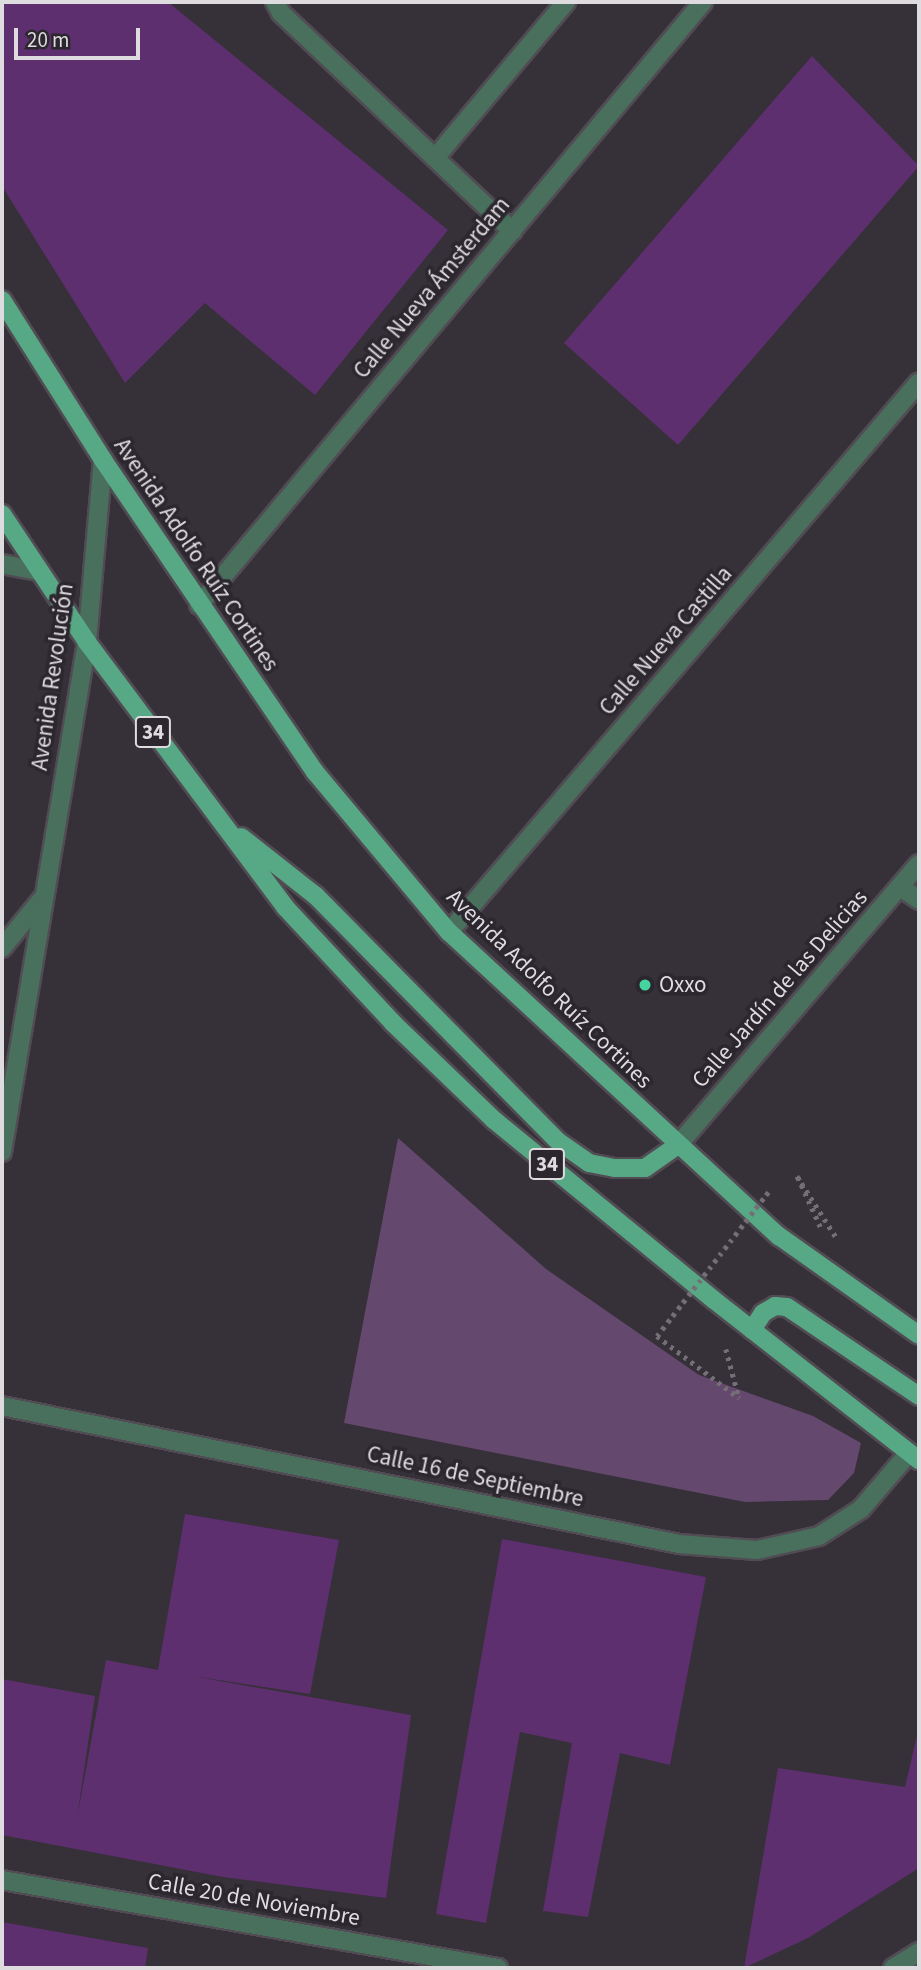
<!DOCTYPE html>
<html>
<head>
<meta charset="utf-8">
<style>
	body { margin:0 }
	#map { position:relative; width:921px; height:1970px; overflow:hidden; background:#363038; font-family:"Source Sans 3",sans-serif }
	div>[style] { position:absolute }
	.green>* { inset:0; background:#64486e }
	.building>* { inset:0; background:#5d2f6e }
	.path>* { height:4.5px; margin-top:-2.25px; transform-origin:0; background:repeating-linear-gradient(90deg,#746f76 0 3.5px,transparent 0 8.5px) }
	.roads { filter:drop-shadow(2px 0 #514c53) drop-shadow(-2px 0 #514c53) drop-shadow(0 2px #514c53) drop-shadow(0 -2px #514c53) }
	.service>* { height:18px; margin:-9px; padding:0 9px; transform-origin:9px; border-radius:9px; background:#496f5d }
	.minor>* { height:18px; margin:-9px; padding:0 9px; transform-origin:9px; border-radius:9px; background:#496f5d }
	.tertiary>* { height:18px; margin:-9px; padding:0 9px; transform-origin:9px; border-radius:9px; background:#496f5d }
	.primary>* { height:18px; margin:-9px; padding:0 9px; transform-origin:9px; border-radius:9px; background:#57a986 }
	.path-bridge>* { height:4.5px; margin-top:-2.25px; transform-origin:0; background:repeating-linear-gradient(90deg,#746f76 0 3.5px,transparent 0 8.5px) }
	.dots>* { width:19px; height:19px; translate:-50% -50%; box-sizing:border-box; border:4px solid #2c272e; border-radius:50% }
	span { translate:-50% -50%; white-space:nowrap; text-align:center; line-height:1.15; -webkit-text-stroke:7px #2c272e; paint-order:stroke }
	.shield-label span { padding:2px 5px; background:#2c272e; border:2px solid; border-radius:5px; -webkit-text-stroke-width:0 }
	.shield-label { font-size:21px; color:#dfdce0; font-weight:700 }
	.street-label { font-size:23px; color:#dfdce0 }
	.poi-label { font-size:23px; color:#dfdce0 }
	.left { translate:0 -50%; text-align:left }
	.frame { position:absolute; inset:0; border:4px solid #dfdce0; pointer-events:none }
	.scale { position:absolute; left:14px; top:28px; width:126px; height:32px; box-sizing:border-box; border:4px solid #dfdce0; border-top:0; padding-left:9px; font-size:21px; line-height:24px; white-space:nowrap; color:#dfdce0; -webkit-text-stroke:5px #2c272e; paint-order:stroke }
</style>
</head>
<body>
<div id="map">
	<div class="green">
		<i style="clip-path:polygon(398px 1138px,546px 1269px,699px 1375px,813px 1416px,861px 1443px,854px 1473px,828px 1500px,745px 1502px,344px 1423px)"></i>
	</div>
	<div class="building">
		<i style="clip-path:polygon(2px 2px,168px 2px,448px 230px,315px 395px,205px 303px,125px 383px,2px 186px)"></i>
		<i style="clip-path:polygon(812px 56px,919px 166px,678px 445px,564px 343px)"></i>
		<i style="clip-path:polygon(185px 1514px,339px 1540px,310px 1694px,192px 1676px,411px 1715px,386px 1898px,223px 1877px,2px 1835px,2px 1679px,95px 1696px,77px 1818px,106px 1660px,158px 1670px)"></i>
		<i style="clip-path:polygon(502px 1539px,706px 1577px,670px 1765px,620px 1753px,588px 1917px,543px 1911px,572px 1743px,520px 1732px,486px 1923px,436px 1914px)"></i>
		<i style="clip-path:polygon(919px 1727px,919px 1868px,808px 1938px,744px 1968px,778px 1768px,905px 1787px)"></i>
		<i style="clip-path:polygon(2px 1922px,148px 1948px,145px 1968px,2px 1968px)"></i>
	</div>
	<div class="path">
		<i style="left:820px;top:1227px;width:56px;rotate:-114.3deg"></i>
		<i style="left:797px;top:1176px;width:72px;rotate:57.4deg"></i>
		<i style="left:657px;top:1336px;width:103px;rotate:37.1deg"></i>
		<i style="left:726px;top:1349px;width:51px;rotate:75.1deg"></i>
	</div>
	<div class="roads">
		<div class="service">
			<i style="left:275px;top:2px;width:13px;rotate:61deg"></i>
			<i style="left:281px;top:13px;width:318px;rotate:43.3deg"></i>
			<i style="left:435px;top:158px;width:204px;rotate:-50deg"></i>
		</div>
		<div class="minor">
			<i style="left:2px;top:564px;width:37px;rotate:11deg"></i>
			<i style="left:199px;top:605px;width:786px;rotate:-50.11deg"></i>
			<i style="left:900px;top:887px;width:23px;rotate:34deg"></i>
			<i style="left:449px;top:932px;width:723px;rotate:-49.48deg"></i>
			<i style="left:2px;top:948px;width:63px;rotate:-50.8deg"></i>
			<i style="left:678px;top:1145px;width:370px;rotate:-49.4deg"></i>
			<i style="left:2px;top:1152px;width:517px;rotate:-80.54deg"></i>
			<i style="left:87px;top:642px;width:183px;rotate:-85deg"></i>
			<i style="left:2px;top:1406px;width:691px;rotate:11.52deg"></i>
			<i style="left:679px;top:1544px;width:78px;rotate:4.4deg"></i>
			<i style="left:757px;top:1550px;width:64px;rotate:-12.7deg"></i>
			<i style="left:819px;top:1536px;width:50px;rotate:-32.7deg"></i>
			<i style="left:861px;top:1509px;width:74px;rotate:-49.4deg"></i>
			<i style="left:2px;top:1880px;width:504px;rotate:10.06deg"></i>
		</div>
		<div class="tertiary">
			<i style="left:893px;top:1968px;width:31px;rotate:-32deg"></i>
		</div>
		<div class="primary">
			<i style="left:2px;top:300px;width:189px;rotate:57.7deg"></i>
			<i style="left:103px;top:460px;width:377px;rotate:55.8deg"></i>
			<i style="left:315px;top:772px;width:209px;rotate:50.1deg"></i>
			<i style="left:449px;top:932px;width:449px;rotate:42.7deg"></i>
			<i style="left:779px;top:1236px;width:171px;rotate:35.3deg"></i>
			<i style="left:2px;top:514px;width:154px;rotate:56.4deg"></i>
			<i style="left:87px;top:642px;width:331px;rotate:53.2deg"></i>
			<i style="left:285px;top:907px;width:158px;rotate:47deg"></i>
			<i style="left:393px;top:1023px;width:140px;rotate:43.8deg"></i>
			<i style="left:494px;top:1120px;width:284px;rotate:39.3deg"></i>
			<i style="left:714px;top:1300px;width:260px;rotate:38deg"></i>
			<i style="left:241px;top:837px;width:95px;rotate:38.2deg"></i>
			<i style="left:316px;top:896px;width:346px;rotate:45.4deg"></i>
			<i style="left:559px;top:1142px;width:37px;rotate:35deg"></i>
			<i style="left:589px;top:1163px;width:26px;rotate:11deg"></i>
			<i style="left:615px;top:1168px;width:30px"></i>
			<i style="left:645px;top:1168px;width:40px;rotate:-34.9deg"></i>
			<i style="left:752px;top:1330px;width:20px;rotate:-57deg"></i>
			<i style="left:763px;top:1313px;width:14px;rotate:-30deg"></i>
			<i style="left:775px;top:1306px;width:12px;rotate:5deg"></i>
			<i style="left:787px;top:1307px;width:159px;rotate:34deg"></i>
		</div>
	</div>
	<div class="path-bridge">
		<i style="left:657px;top:1336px;width:185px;rotate:-52.3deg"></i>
	</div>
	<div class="dots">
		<i style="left:645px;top:985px;background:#45d49f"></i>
	</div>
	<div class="shield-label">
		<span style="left:153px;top:732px">34</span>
		<span style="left:547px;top:1164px">34</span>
	</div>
	<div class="street-label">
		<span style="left:432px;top:288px;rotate:-50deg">Calle Nueva Ámsterdam</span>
		<span style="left:196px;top:555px;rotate:56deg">Avenida Adolfo Ruíz Cortines</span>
		<span style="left:666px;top:641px;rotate:-49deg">Calle Nueva Castilla</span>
		<span style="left:53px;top:677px;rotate:-82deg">Avenida Revolución</span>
		<span style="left:549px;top:989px;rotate:44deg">Avenida Adolfo Ruíz Cortines</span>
		<span style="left:780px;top:989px;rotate:-49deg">Calle Jardín de las Delicias</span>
		<span style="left:475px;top:1477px;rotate:12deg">Calle 16 de Septiembre</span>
		<span style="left:254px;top:1900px;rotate:10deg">Calle 20 de Noviembre</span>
	</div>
	<div class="poi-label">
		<span class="left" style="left:659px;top:985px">Oxxo</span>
	</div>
	<div class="frame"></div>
	<div class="scale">20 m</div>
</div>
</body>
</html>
